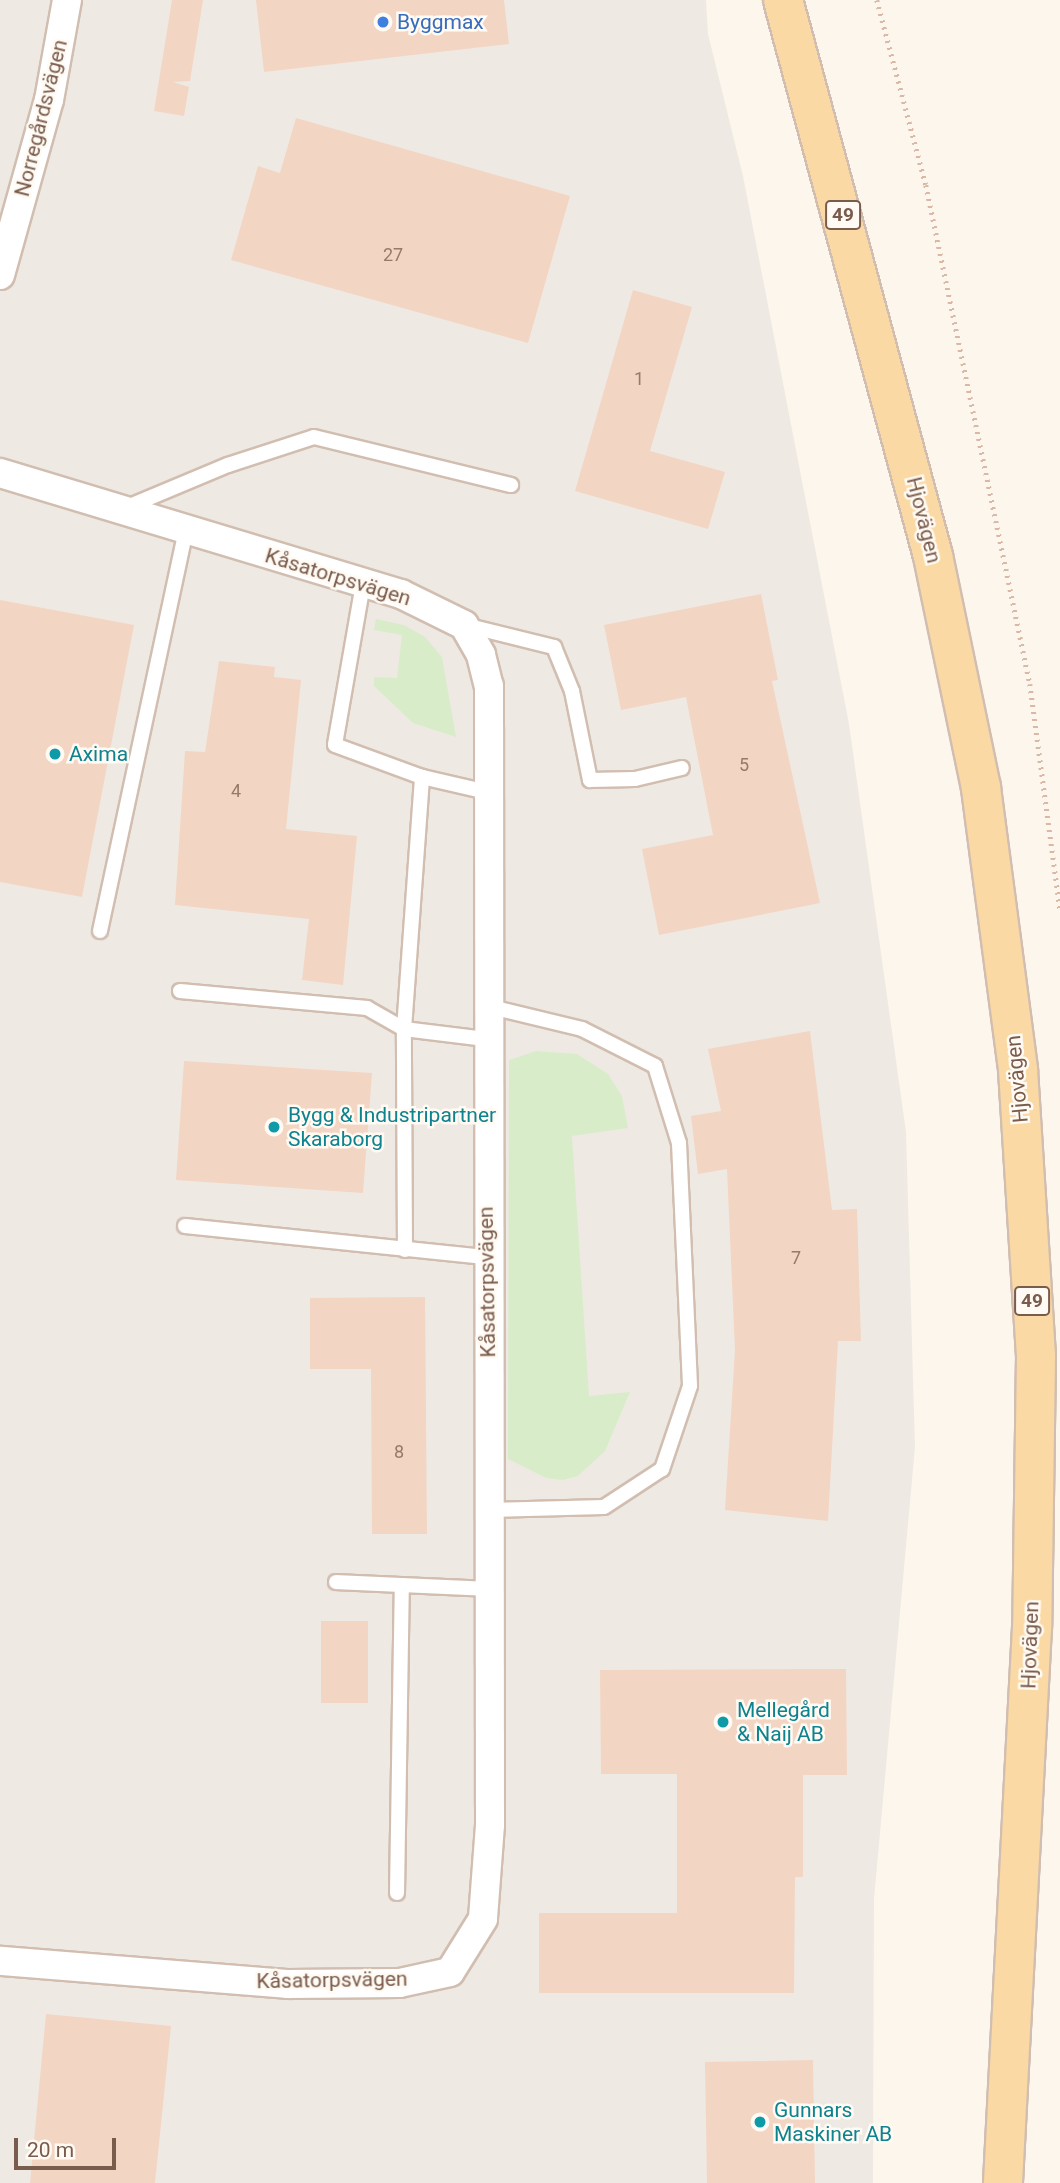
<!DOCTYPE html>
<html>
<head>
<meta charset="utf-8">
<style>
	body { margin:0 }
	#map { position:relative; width:1060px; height:2183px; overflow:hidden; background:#fdf6ec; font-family:Roboto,sans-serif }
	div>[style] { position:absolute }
	.industrial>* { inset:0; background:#efe9e4 }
	.green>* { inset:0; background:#d8ecc9 }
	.building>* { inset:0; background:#f3d5c3 }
	.path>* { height:4.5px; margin-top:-2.25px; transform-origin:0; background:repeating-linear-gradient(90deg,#d9b8a5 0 2px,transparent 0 7px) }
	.roads { filter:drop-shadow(2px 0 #d1beb0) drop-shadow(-2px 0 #d1beb0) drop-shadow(0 2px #d1beb0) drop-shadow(0 -2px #d1beb0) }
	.service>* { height:14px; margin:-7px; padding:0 7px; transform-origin:7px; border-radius:7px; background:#fff }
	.minor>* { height:28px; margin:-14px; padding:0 14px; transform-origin:14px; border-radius:14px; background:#fff }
	.primary>* { height:38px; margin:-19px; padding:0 19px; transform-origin:19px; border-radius:19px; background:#fbd9a5 }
	.dots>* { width:19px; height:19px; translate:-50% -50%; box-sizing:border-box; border:4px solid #fffaf3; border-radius:50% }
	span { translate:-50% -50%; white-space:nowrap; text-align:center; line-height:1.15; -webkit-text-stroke:5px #fffaf3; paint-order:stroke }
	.number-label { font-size:18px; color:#987a6a }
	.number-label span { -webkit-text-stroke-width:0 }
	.shield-label span { padding:2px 5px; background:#fffaf3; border:2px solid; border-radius:5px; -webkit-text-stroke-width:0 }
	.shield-label { font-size:19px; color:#7a5c4d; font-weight:700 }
	.shop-label { font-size:21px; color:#366cbe }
	.left { translate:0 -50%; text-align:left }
	.street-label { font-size:21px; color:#7a5c4d }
	.culture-label { font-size:21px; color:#0d838f }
	.scale { position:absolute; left:14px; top:2138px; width:102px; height:32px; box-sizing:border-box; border:4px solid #7a5c4d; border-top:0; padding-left:9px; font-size:21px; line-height:24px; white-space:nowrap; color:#7a5c4d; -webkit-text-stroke:5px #fffaf3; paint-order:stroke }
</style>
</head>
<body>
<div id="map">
	<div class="industrial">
		<i style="clip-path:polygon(0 0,706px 0,708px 34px,743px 176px,849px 724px,906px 1132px,915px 1447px,874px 1899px,873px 2183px,0 2183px)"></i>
	</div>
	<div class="green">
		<i style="clip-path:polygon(376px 619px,404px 625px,425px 637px,442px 657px,456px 737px,413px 723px,374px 686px,374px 677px,397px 678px,402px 635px,374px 630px)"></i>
		<i style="clip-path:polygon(536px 1051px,577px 1054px,608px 1074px,622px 1096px,628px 1128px,572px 1136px,589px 1396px,630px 1392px,605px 1451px,578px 1476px,563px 1480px,546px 1478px,508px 1459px,509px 1060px)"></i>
	</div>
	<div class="building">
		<i style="clip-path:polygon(172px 0,203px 0,190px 81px,173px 82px,189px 87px,184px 116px,154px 111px)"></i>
		<i style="clip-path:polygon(256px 0,504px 0,509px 44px,264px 72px)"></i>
		<i style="clip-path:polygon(296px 118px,570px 196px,528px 343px,231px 260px,258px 166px,280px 173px)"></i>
		<i style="clip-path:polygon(633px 290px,692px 307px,650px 451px,725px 472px,708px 529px,575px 491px)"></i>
		<i style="clip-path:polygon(761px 594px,778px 680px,772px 681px,820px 903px,659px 935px,642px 849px,713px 835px,686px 697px,621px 710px,604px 625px)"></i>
		<i style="clip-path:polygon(0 600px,134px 625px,82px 897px,0 882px)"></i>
		<i style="clip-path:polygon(219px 661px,275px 667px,274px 677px,301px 680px,286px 829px,357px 836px,343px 985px,302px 980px,309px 919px,175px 905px,185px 751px,205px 752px)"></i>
		<i style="clip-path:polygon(810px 1031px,832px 1210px,857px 1209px,861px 1341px,838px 1341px,828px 1521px,725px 1510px,735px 1350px,727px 1169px,698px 1174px,691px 1116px,721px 1111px,708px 1049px)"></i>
		<i style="clip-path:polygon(184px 1061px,372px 1073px,363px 1193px,176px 1180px)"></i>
		<i style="clip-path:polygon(425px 1297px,427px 1534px,372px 1534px,371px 1369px,310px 1369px,310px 1298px)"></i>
		<i style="clip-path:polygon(321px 1621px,368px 1621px,368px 1703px,321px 1703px)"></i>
		<i style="clip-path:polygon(846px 1669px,847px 1775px,803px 1775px,803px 1877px,795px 1877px,794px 1993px,539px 1993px,539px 1913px,677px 1913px,677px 1774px,601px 1774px,600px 1670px)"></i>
		<i style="clip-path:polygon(46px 2014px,171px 2026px,155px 2183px,30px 2183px)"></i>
		<i style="clip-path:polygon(813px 2060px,815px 2183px,707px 2183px,705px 2062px)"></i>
	</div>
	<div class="path">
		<i style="left:877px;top:0;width:191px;rotate:75.2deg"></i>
		<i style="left:926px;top:185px;width:510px;rotate:78.23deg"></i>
		<i style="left:1030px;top:684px;width:227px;rotate:82.4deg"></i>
	</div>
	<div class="roads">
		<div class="service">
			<i style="left:125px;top:508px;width:112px;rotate:-22.7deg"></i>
			<i style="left:228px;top:465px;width:90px;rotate:-18deg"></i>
			<i style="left:314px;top:437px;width:203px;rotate:13.7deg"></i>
			<i style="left:363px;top:584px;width:163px;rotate:99.9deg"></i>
			<i style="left:335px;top:745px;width:93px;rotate:20.2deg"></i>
			<i style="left:422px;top:777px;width:67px;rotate:13deg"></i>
			<i style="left:465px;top:625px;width:92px;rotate:13.9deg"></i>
			<i style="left:554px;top:647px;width:48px;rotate:67.8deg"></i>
			<i style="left:572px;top:691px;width:91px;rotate:78.6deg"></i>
			<i style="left:590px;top:780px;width:45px;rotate:-1.3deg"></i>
			<i style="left:635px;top:779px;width:48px;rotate:-13.2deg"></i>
			<i style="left:100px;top:931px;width:410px;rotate:-77.9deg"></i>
			<i style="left:180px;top:991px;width:188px;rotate:5.2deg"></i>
			<i style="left:367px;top:1008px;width:43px;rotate:29.6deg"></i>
			<i style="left:404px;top:1029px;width:82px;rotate:7deg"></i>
			<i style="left:487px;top:1006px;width:98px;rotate:13.6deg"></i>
			<i style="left:582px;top:1029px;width:82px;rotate:26.9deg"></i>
			<i style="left:655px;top:1066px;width:81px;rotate:72.7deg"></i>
			<i style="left:679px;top:1143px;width:243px;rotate:87.4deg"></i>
			<i style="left:690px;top:1386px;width:88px;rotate:108.6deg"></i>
			<i style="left:662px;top:1469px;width:69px;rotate:146.8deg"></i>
			<i style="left:604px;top:1507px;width:115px;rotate:178.5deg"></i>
			<i style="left:185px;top:1226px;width:304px;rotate:5.9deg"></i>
			<i style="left:405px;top:1250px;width:221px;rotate:-90.3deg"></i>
			<i style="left:404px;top:1029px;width:253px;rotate:-85.9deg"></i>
			<i style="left:336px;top:1582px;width:153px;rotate:2.6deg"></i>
			<i style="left:397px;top:1893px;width:308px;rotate:-89.1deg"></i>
		</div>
		<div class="minor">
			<i style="left:0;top:275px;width:182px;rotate:-74.4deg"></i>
			<i style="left:49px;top:100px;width:102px;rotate:-79.8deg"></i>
			<i style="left:0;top:473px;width:419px;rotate:16.8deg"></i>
			<i style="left:401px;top:594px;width:70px;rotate:26.2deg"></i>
			<i style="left:464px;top:625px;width:34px;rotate:60deg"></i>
			<i style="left:481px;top:655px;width:32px;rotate:76deg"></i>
			<i style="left:489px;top:686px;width:1139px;rotate:89.95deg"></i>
			<i style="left:490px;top:1825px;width:94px;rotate:94.3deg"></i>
			<i style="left:483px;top:1919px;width:62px;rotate:121.9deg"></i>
			<i style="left:450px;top:1972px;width:51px;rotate:167.6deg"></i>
			<i style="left:400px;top:1983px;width:112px;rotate:179.5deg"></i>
			<i style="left:288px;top:1984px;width:289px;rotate:-175.4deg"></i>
		</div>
		<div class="primary">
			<i style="left:783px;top:0;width:576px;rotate:74.9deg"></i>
			<i style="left:933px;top:556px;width:237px;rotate:78.3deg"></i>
			<i style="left:981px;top:788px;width:284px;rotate:82.5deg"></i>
			<i style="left:1018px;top:1070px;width:287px;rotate:86.4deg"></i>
			<i style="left:1036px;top:1356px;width:271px;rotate:90.8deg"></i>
			<i style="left:1032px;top:1627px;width:557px;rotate:92.99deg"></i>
		</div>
	</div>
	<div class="dots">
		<i style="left:383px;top:22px;background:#3f7fe0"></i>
		<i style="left:55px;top:754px;background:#0f9aa8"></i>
		<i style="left:274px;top:1127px;background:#0f9aa8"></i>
		<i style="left:723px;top:1722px;background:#0f9aa8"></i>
		<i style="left:760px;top:2122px;background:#0f9aa8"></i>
	</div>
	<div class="number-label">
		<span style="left:393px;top:255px">27</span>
		<span style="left:639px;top:379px">1</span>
		<span style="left:744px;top:765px">5</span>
		<span style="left:236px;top:791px">4</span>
		<span style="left:796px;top:1258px">7</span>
		<span style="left:399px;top:1452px">8</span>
	</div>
	<div class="shield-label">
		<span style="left:843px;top:215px">49</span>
		<span style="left:1032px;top:1301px">49</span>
	</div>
	<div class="shop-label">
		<span class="left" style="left:397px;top:22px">Byggmax</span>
	</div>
	<div class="street-label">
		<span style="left:41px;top:118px;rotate:-76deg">Norregårdsvägen</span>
		<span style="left:924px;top:520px;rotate:76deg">Hjovägen</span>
		<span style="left:338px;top:577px;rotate:17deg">Kåsatorpsvägen</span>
		<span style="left:1017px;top:1079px;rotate:-95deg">Hjovägen</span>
		<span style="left:487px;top:1282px;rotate:-91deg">Kåsatorpsvägen</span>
		<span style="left:1030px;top:1645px;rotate:-88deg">Hjovägen</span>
		<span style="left:332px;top:1980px;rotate:-1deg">Kåsatorpsvägen</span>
	</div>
	<div class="culture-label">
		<span class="left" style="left:69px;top:754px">Axima</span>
		<span class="left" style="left:288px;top:1127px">Bygg &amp; Industripartner<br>Skaraborg</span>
		<span class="left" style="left:737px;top:1722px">Mellegård<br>&amp; Naij AB</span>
		<span class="left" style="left:774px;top:2122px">Gunnars<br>Maskiner AB</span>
	</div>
	<div class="scale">20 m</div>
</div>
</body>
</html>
